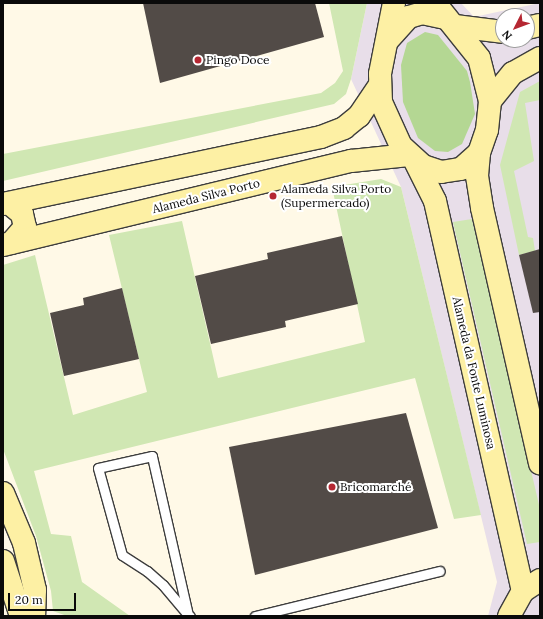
<!DOCTYPE html>
<html>
<head>
<meta charset="utf-8">
<style>
	body { margin:0 }
	#map { position:relative; width:543px; height:619px; overflow:hidden; background:#fff9e7; font-family:Lora,serif }
	div>[style] { position:absolute }
	.industrial>* { inset:0; background:#e8dee9 }
	.green>* { inset:0; background:#d0e7b3 }
	.forest>* { inset:0; background:#b4d793 }
	.building>* { inset:0; background:#524b47 }
	.roads { filter:drop-shadow(1px 0 #3d3d3d) drop-shadow(-1px 0 #3d3d3d) drop-shadow(0 1px #3d3d3d) drop-shadow(0 -1px #3d3d3d) }
	.lane>* { height:9px; margin:-4.5px; padding:0 4.5px; transform-origin:4.5px; border-radius:4.5px; background:#fff }
	.secondary>* { height:22px; margin:-11px; padding:0 11px; transform-origin:11px; border-radius:11px; background:#fdf0a4 }
	.dots>* { width:11px; height:11px; translate:-50% -50%; box-sizing:border-box; border:2px solid #fff; border-radius:50% }
	span { translate:-50% -50%; white-space:nowrap; text-align:center; line-height:1.15; -webkit-text-stroke:4px #fff; paint-order:stroke }
	.poi-label { font-size:12px; color:#0a0a0a }
	.left { translate:0 -50%; text-align:left }
	.street-label { font-size:12px; color:#0a0a0a }
	.frame { position:absolute; inset:0; border:4px solid #0a0a0a; pointer-events:none }
	.north { position:absolute; left:495px; top:8px; width:40px; height:40px; box-sizing:border-box; background:#fff; border:1px solid #9d9d9d; border-radius:50%; rotate:228deg; font-size:11px; font-weight:700; line-height:16px; text-align:center; color:#0a0a0a }
	.north::after { content:''; display:block; margin:auto; width:14px; height:18px; background:#b52732; clip-path:polygon(50% 0,100% 100%,50% 72%,0 100%) }
	.scale { position:absolute; left:8px; top:593px; width:68px; height:18px; box-sizing:border-box; border:2px solid #0a0a0a; border-top:0; padding-left:5px; font-size:12px; line-height:14px; white-space:nowrap; color:#0a0a0a; -webkit-text-stroke:3px #fff; paint-order:stroke }
</style>
</head>
<body>
<div id="map">
	<div class="industrial">
		<i style="clip-path:polygon(evenodd,367px 3px,461px 3px,474px 17px,540px 3px,540px 616px,488px 616px,497px 582px,401px 187px,351px 79px,367px 3px,503px 16px,527px 16px,527px 40px,503px 40px,503px 16px)"></i>
	</div>
	<div class="green">
		<i style="clip-path:polygon(329px 3px,367px 3px,351px 79px,346px 94px,334px 104px,3px 181px,3px 154px,321px 93px,335px 83px,343px 71px)"></i>
		<i style="clip-path:polygon(540px 81px,540px 100px,525px 103px,534px 161px,514px 171px,528px 237px,533px 238px,535px 251px,519px 255px,500px 165px,520px 92px)"></i>
		<i style="clip-path:polygon(381px 179px,401px 187px,481px 515px,454px 519px,415px 378px,34px 471px,51px 534px,71px 536px,82px 582px,130px 616px,67px 616px,53px 611px,51px 591px,36px 536px,3px 449px,3px 265px,35px 255px,73px 415px,147px 392px,109px 235px,182px 221px,218px 378px,365px 342px,332px 187px)"></i>
		<i style="clip-path:polygon(472px 219px,540px 509px,540px 542px,527px 544px,453px 222px)"></i>
	</div>
	<div class="forest">
		<i style="clip-path:polygon(425px 32px,438px 35px,467px 71px,470px 82px,475px 114px,462px 144px,448px 152px,435px 151px,418px 138px,403px 102px,401px 65px,407px 43px)"></i>
	</div>
	<div class="building">
		<i style="clip-path:polygon(143px 3px,315px 3px,324px 37px,160px 83px)"></i>
		<i style="clip-path:polygon(342px 236px,358px 304px,285px 321px,286px 327px,211px 344px,195px 276px,268px 259px,267px 253px)"></i>
		<i style="clip-path:polygon(540px 249px,540px 312px,533px 313px,519px 255px)"></i>
		<i style="clip-path:polygon(122px 288px,139px 359px,64px 376px,50px 313px,84px 305px,83px 298px)"></i>
		<i style="clip-path:polygon(406px 413px,438px 528px,255px 575px,229px 447px)"></i>
	</div>
	<div class="roads">
		<div class="lane">
			<i style="left:188px;top:615px;width:163px;rotate:-102.8deg"></i>
			<i style="left:152px;top:456px;width:55px;rotate:167.5deg"></i>
			<i style="left:98px;top:468px;width:90px;rotate:74.6deg"></i>
			<i style="left:122px;top:555px;width:30px;rotate:33deg"></i>
			<i style="left:147px;top:571px;width:21px;rotate:41deg"></i>
			<i style="left:163px;top:585px;width:39px;rotate:50deg"></i>
			<i style="left:188px;top:615px;width:2px;rotate:27deg"></i>
			<i style="left:255px;top:616px;width:190px;rotate:-13.7deg"></i>
		</div>
		<div class="secondary">
			<i style="left:394px;top:3px;width:72px;rotate:101.2deg"></i>
			<i style="left:380px;top:74px;width:28px;rotate:88deg"></i>
			<i style="left:381px;top:102px;width:48px;rotate:65.6deg"></i>
			<i style="left:401px;top:146px;width:30px;rotate:42deg"></i>
			<i style="left:423px;top:166px;width:19px;rotate:18deg"></i>
			<i style="left:441px;top:172px;width:20px;rotate:-9deg"></i>
			<i style="left:461px;top:169px;width:24px;rotate:-42deg"></i>
			<i style="left:479px;top:153px;width:24px;rotate:-71deg"></i>
			<i style="left:487px;top:130px;width:29px;rotate:-84deg"></i>
			<i style="left:490px;top:101px;width:44px;rotate:-104.3deg"></i>
			<i style="left:479px;top:58px;width:70px;rotate:-128.7deg"></i>
			<i style="left:455px;top:26px;width:48px;rotate:7.1deg"></i>
			<i style="left:527px;top:28px;width:13px;rotate:-13deg"></i>
			<i style="left:388px;top:40px;width:31px;rotate:-48deg"></i>
			<i style="left:409px;top:17px;width:14px;rotate:-17deg"></i>
			<i style="left:422px;top:13px;width:25px;rotate:12deg"></i>
			<i style="left:490px;top:101px;width:36px;rotate:-51deg"></i>
			<i style="left:513px;top:73px;width:31px;rotate:-29deg"></i>
			<i style="left:479px;top:153px;width:23px;rotate:95deg"></i>
			<i style="left:477px;top:176px;width:32px;rotate:81deg"></i>
			<i style="left:482px;top:208px;width:262px;rotate:77.2deg"></i>
			<i style="left:414px;top:159px;width:47px;rotate:63.4deg"></i>
			<i style="left:435px;top:201px;width:400px;rotate:77.3deg"></i>
			<i style="left:9px;top:203px;width:17px;rotate:40deg"></i>
			<i style="left:22px;top:214px;width:13px;rotate:77deg"></i>
			<i style="left:25px;top:227px;width:21px;rotate:131deg"></i>
			<i style="left:3px;top:204px;width:325px;rotate:-11.9deg"></i>
			<i style="left:321px;top:137px;width:25px;rotate:-21deg"></i>
			<i style="left:344px;top:128px;width:19px;rotate:-39deg"></i>
			<i style="left:359px;top:116px;width:36px;rotate:-56deg"></i>
			<i style="left:3px;top:245px;width:358px;rotate:-13.6deg"></i>
			<i style="left:351px;top:161px;width:58px;rotate:-5.9deg"></i>
			<i style="left:3px;top:493px;width:54px;rotate:67.2deg"></i>
			<i style="left:24px;top:543px;width:48px;rotate:76.8deg"></i>
			<i style="left:35px;top:590px;width:26px;rotate:92deg"></i>
			<i style="left:3px;top:561px;width:58px;rotate:71.9deg"></i>
			<i style="left:509px;top:616px;width:29px;rotate:-61deg"></i>
			<i style="left:523px;top:591px;width:20px;rotate:-33deg"></i>
		</div>
	</div>
	<div class="dots">
		<i style="left:198px;top:60px;background:#b52732"></i>
		<i style="left:273px;top:196px;background:#b52732"></i>
		<i style="left:332px;top:487px;background:#b52732"></i>
	</div>
	<div class="poi-label">
		<span class="left" style="left:206px;top:60px">Pingo Doce</span>
		<span class="left" style="left:281px;top:196px">Alameda Silva Porto<br>(Supermercado)</span>
		<span class="left" style="left:340px;top:487px">Bricomarché</span>
	</div>
	<div class="street-label">
		<span style="left:206px;top:196px;rotate:-14deg">Alameda Silva Porto</span>
		<span style="left:474px;top:373px;rotate:77deg">Alameda da Fonte Luminosa</span>
	</div>
	<div class="frame"></div>
	<div class="north">N</div>
	<div class="scale">20 m</div>
</div>
</body>
</html>
